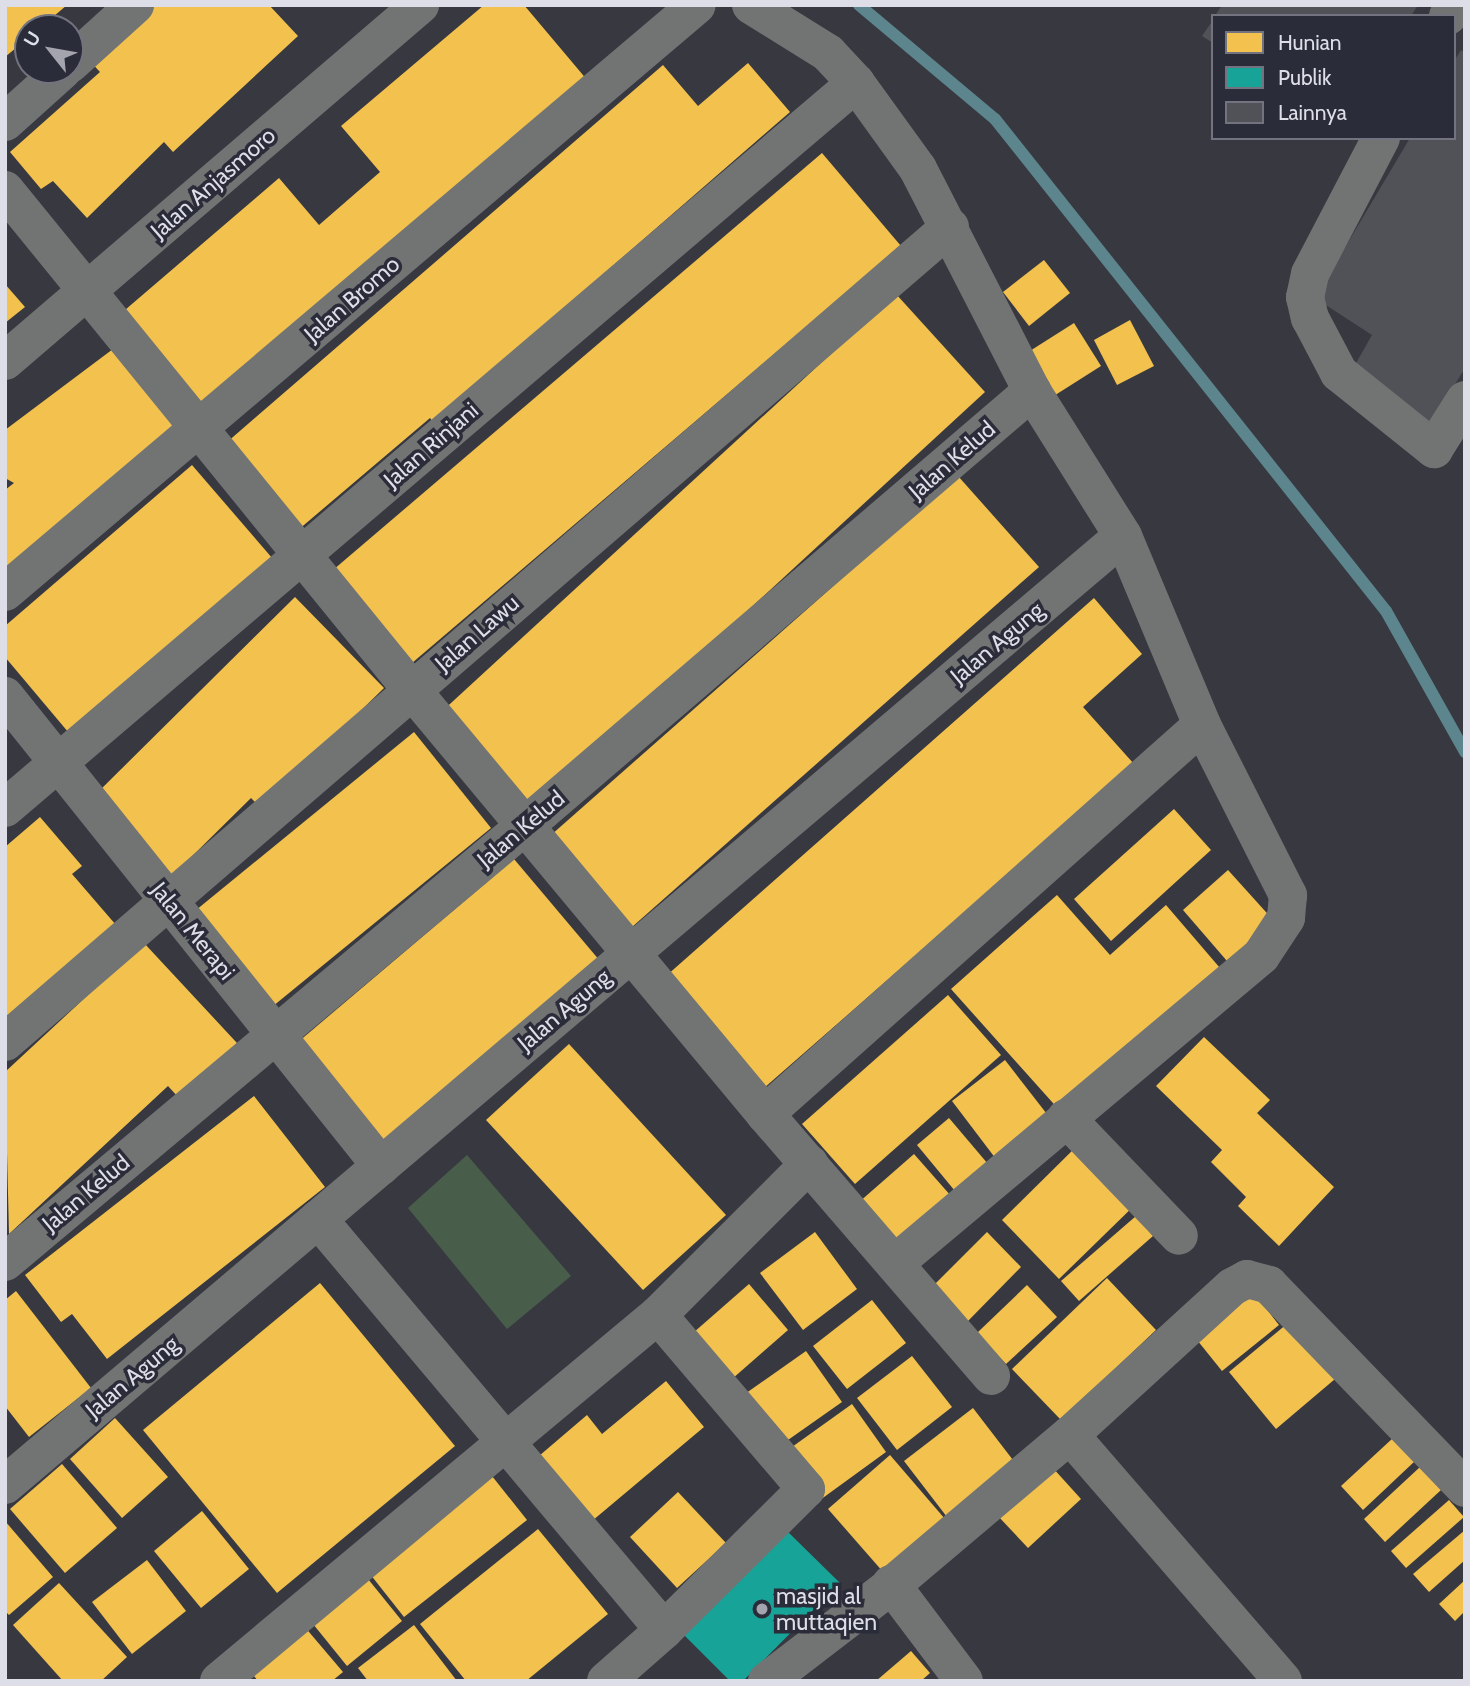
<!DOCTYPE html>
<html>
<head>
<meta charset="utf-8">
<style>
	body { margin:0 }
	#map { position:relative; width:1470px; height:1686px; overflow:hidden; background:#383940; font-family:Cabin,sans-serif }
	div>[style] { position:absolute }
	.green>* { inset:0; background:#485e4b }
	.homes>* { inset:0; background:#f2c14e }
	.public>* { inset:0; background:#17a398 }
	.stream>* { height:12px; margin:-6px; padding:0 6px; transform-origin:6px; border-radius:6px; background:#5c858d }
	.building>* { inset:0; background:#515258 }
	.minor>* { height:38px; margin:-19px; padding:0 19px; transform-origin:19px; border-radius:19px; background:#727474 }
	.dots>* { width:19px; height:19px; translate:-50% -50%; box-sizing:border-box; border:4px solid #2a2c39; border-radius:50% }
	span { translate:-50% -50%; white-space:nowrap; text-align:center; line-height:1.15; -webkit-text-stroke:7px #2a2c39; paint-order:stroke }
	.street-label { font-size:23px; color:#dddee7 }
	.poi-label { font-size:23px; color:#dddee7 }
	.left { translate:0 -50%; text-align:left }
	.frame { position:absolute; inset:0; border:7px solid #dddee7; pointer-events:none }
	.legend { position:absolute; left:1211px; top:14px; width:245px; height:126px; box-sizing:border-box; background:#2a2c39; border:2px solid #72737f; margin:0; padding:9px 12px; list-style:none; font-size:21px; color:#dddee7 }
	.legend li { display:flex; align-items:center; gap:14px; height:35px }
	.legend b { width:35px; border:2px solid #72737f }
	.north { position:absolute; left:14px; top:14px; width:70px; height:70px; box-sizing:border-box; background:#2a2c39; border:2px solid #72737f; border-radius:50%; rotate:301deg; font-size:19px; font-weight:700; line-height:28px; text-align:center; color:#dddee7 }
	.north::after { content:''; display:block; margin:auto; width:24px; height:32px; background:#a3a4ad; clip-path:polygon(50% 0,100% 100%,50% 72%,0 100%) }
</style>
</head>
<body>
<div id="map">
	<div class="green">
		<i style="clip-path:polygon(467px 1155px,571px 1276px,507px 1329px,408px 1208px)"></i>
	</div>
	<div class="homes">
		<i style="clip-path:polygon(5px 5px,67px 5px,40px 28px,28px 28px,28px 38px,5px 57px)"></i>
		<i style="clip-path:polygon(144px 5px,269px 5px,298px 36px,173px 152px,164px 142px,87px 218px,53px 181px,41px 189px,10px 152px,100px 72px,86px 57px)"></i>
		<i style="clip-path:polygon(484px 5px,524px 5px,588px 81px,199px 412px,118px 316px,279px 178px,319px 225px,380px 172px,341px 126px)"></i>
		<i style="clip-path:polygon(748px 63px,790px 112px,433px 422px,430px 418px,291px 536px,218px 450px,663px 65px,698px 106px)"></i>
		<i style="clip-path:polygon(822px 153px,901px 246px,412px 663px,333px 570px)"></i>
		<i style="clip-path:polygon(1044px 260px,1070px 293px,1029px 326px,1003px 292px)"></i>
		<i style="clip-path:polygon(5px 284px,25px 307px,5px 323px)"></i>
		<i style="clip-path:polygon(896px 294px,985px 392px,528px 813px,438px 715px)"></i>
		<i style="clip-path:polygon(1130px 320px,1154px 366px,1117px 385px,1094px 340px)"></i>
		<i style="clip-path:polygon(1074px 323px,1101px 366px,1049px 399px,1022px 356px)"></i>
		<i style="clip-path:polygon(117px 346px,186px 438px,5px 575px,5px 490px,14px 483px,5px 478px,5px 430px)"></i>
		<i style="clip-path:polygon(192px 465px,279px 566px,74px 739px,5px 657px,5px 626px)"></i>
		<i style="clip-path:polygon(958px 476px,1039px 567px,623px 935px,542px 843px)"></i>
		<i style="clip-path:polygon(295px 597px,384px 688px,261px 808px,251px 798px,170px 878px,92px 798px)"></i>
		<i style="clip-path:polygon(1094px 598px,1142px 654px,1083px 707px,1134px 764px,755px 1096px,657px 984px)"></i>
		<i style="clip-path:polygon(414px 732px,491px 828px,267px 1011px,190px 915px)"></i>
		<i style="clip-path:polygon(1174px 809px,1211px 850px,1111px 941px,1074px 899px)"></i>
		<i style="clip-path:polygon(40px 817px,82px 866px,72px 874px,116px 925px,5px 1021px,5px 847px)"></i>
		<i style="clip-path:polygon(514px 859px,600px 961px,376px 1150px,291px 1048px)"></i>
		<i style="clip-path:polygon(1228px 870px,1274px 921px,1227px 961px,1183px 910px)"></i>
		<i style="clip-path:polygon(1057px 895px,1110px 955px,1166px 905px,1220px 968px,1061px 1112px,951px 989px)"></i>
		<i style="clip-path:polygon(144px 943px,237px 1043px,179px 1098px,168px 1086px,9px 1234px,5px 1072px)"></i>
		<i style="clip-path:polygon(948px 995px,1001px 1055px,855px 1184px,802px 1124px)"></i>
		<i style="clip-path:polygon(1204px 1037px,1270px 1100px,1257px 1113px,1334px 1187px,1279px 1246px,1238px 1206px,1246px 1197px,1211px 1162px,1222px 1150px,1156px 1086px)"></i>
		<i style="clip-path:polygon(569px 1044px,726px 1215px,643px 1290px,486px 1120px)"></i>
		<i style="clip-path:polygon(1005px 1060px,1050px 1118px,996px 1159px,952px 1101px)"></i>
		<i style="clip-path:polygon(254px 1096px,325px 1187px,107px 1359px,72px 1314px,61px 1322px,25px 1275px)"></i>
		<i style="clip-path:polygon(949px 1118px,988px 1164px,955px 1191px,917px 1145px)"></i>
		<i style="clip-path:polygon(1083px 1140px,1141px 1199px,1059px 1279px,1002px 1220px)"></i>
		<i style="clip-path:polygon(914px 1154px,951px 1196px,895px 1245px,858px 1203px)"></i>
		<i style="clip-path:polygon(1136px 1216px,1153px 1236px,1079px 1301px,1061px 1281px)"></i>
		<i style="clip-path:polygon(815px 1232px,857px 1289px,803px 1330px,760px 1273px)"></i>
		<i style="clip-path:polygon(987px 1232px,1021px 1267px,968px 1321px,933px 1286px)"></i>
		<i style="clip-path:polygon(1107px 1278px,1156px 1330px,1061px 1420px,1012px 1369px)"></i>
		<i style="clip-path:polygon(320px 1283px,455px 1446px,277px 1593px,143px 1430px)"></i>
		<i style="clip-path:polygon(1246px 1283px,1279px 1325px,1222px 1371px,1189px 1330px)"></i>
		<i style="clip-path:polygon(749px 1284px,788px 1330px,724px 1386px,685px 1340px)"></i>
		<i style="clip-path:polygon(1027px 1285px,1057px 1317px,1006px 1364px,977px 1333px)"></i>
		<i style="clip-path:polygon(16px 1291px,91px 1388px,29px 1437px,5px 1406px,5px 1300px)"></i>
		<i style="clip-path:polygon(872px 1300px,906px 1343px,847px 1389px,813px 1346px)"></i>
		<i style="clip-path:polygon(1288px 1323px,1335px 1379px,1276px 1429px,1229px 1372px)"></i>
		<i style="clip-path:polygon(806px 1351px,842px 1402px,778px 1447px,742px 1396px)"></i>
		<i style="clip-path:polygon(912px 1356px,952px 1407px,897px 1450px,857px 1398px)"></i>
		<i style="clip-path:polygon(666px 1381px,704px 1427px,592px 1521px,539px 1456px,587px 1415px,602px 1434px)"></i>
		<i style="clip-path:polygon(852px 1404px,886px 1452px,820px 1500px,785px 1452px)"></i>
		<i style="clip-path:polygon(973px 1408px,1016px 1464px,947px 1517px,904px 1461px)"></i>
		<i style="clip-path:polygon(115px 1418px,168px 1477px,122px 1518px,70px 1459px)"></i>
		<i style="clip-path:polygon(1393px 1438px,1415px 1461px,1363px 1510px,1341px 1486px)"></i>
		<i style="clip-path:polygon(890px 1455px,945px 1519px,884px 1573px,828px 1509px)"></i>
		<i style="clip-path:polygon(62px 1464px,117px 1528px,65px 1573px,10px 1509px)"></i>
		<i style="clip-path:polygon(1052px 1467px,1081px 1499px,1028px 1548px,998px 1516px)"></i>
		<i style="clip-path:polygon(1420px 1467px,1441px 1490px,1385px 1542px,1364px 1519px)"></i>
		<i style="clip-path:polygon(492px 1476px,527px 1520px,404px 1617px,370px 1574px)"></i>
		<i style="clip-path:polygon(678px 1492px,726px 1543px,677px 1588px,630px 1537px)"></i>
		<i style="clip-path:polygon(1449px 1500px,1464px 1517px,1406px 1568px,1391px 1551px)"></i>
		<i style="clip-path:polygon(202px 1511px,249px 1569px,201px 1608px,154px 1551px)"></i>
		<i style="clip-path:polygon(5px 1521px,53px 1577px,9px 1615px,5px 1611px)"></i>
		<i style="clip-path:polygon(538px 1529px,608px 1614px,526px 1681px,466px 1681px,420px 1624px)"></i>
		<i style="clip-path:polygon(1465px 1530px,1465px 1560px,1429px 1592px,1413px 1574px)"></i>
		<i style="clip-path:polygon(147px 1560px,186px 1611px,132px 1654px,92px 1602px)"></i>
		<i style="clip-path:polygon(364px 1574px,402px 1621px,347px 1666px,309px 1619px)"></i>
		<i style="clip-path:polygon(1465px 1580px,1465px 1611px,1455px 1621px,1439px 1604px)"></i>
		<i style="clip-path:polygon(59px 1583px,127px 1657px,101px 1681px,63px 1681px,13px 1625px)"></i>
		<i style="clip-path:polygon(298px 1619px,343px 1672px,332px 1681px,258px 1681px,245px 1665px)"></i>
		<i style="clip-path:polygon(414px 1625px,457px 1681px,368px 1681px,358px 1668px)"></i>
		<i style="clip-path:polygon(911px 1651px,930px 1673px,921px 1681px,876px 1681px)"></i>
	</div>
	<div class="public">
		<i style="clip-path:polygon(786px 1530px,840px 1583px,743px 1681px,730px 1681px,683px 1634px)"></i>
	</div>
	<div class="stream">
		<i style="left:859px;top:5px;width:177px;rotate:40deg"></i>
		<i style="left:995px;top:119px;width:628px;rotate:51.53deg"></i>
		<i style="left:1386px;top:611px;width:162px;rotate:60.7deg"></i>
	</div>
	<div class="building">
		<i style="clip-path:polygon(1222px 5px,1418px 5px,1411px 16px,1215px 16px)"></i>
		<i style="clip-path:polygon(1213px 20px,1213px 43px,1202px 36px)"></i>
		<i style="clip-path:polygon(1461px 50px,1465px 53px,1465px 368px,1430px 425px,1347px 379px,1372px 335px,1315px 298px,1410px 138px,1454px 138px,1454px 61px)"></i>
	</div>
	<div class="minor">
		<i style="left:751px;top:5px;width:91px;rotate:31.9deg"></i>
		<i style="left:828px;top:53px;width:41px;rotate:47deg"></i>
		<i style="left:856px;top:83px;width:106px;rotate:54.2deg"></i>
		<i style="left:918px;top:169px;width:250px;rotate:62.8deg"></i>
		<i style="left:1032px;top:391px;width:171px;rotate:57.9deg"></i>
		<i style="left:1123px;top:536px;width:205px;rotate:67.3deg"></i>
		<i style="left:1202px;top:725px;width:191px;rotate:63.2deg"></i>
		<i style="left:1288px;top:895px;width:23px;rotate:95deg"></i>
		<i style="left:1286px;top:918px;width:45px;rotate:123.3deg"></i>
		<i style="left:1261px;top:956px;width:476px;rotate:140deg"></i>
		<i style="left:1448px;top:16px;width:13px;rotate:-61deg"></i>
		<i style="left:70px;top:64px;width:88px;rotate:-42.2deg"></i>
		<i style="left:5px;top:122px;width:78px;rotate:-41.9deg"></i>
		<i style="left:1381px;top:138px;width:153px;rotate:117.6deg"></i>
		<i style="left:1310px;top:274px;width:24px;rotate:102deg"></i>
		<i style="left:1305px;top:297px;width:22px;rotate:77deg"></i>
		<i style="left:1310px;top:318px;width:62px;rotate:62.2deg"></i>
		<i style="left:1339px;top:373px;width:122px;rotate:38.7deg"></i>
		<i style="left:1434px;top:449px;width:58px;rotate:-57.7deg"></i>
		<i style="left:5px;top:190px;width:643px;rotate:50.87deg"></i>
		<i style="left:411px;top:689px;width:553px;rotate:50.21deg"></i>
		<i style="left:765px;top:1114px;width:346px;rotate:49.2deg"></i>
		<i style="left:5px;top:361px;width:547px;rotate:-40.62deg"></i>
		<i style="left:5px;top:592px;width:907px;rotate:-40.31deg"></i>
		<i style="left:5px;top:696px;width:602px;rotate:51.34deg"></i>
		<i style="left:5px;top:808px;width:1118px;rotate:-40.43deg"></i>
		<i style="left:5px;top:1042px;width:1248px;rotate:-40.78deg"></i>
		<i style="left:765px;top:1114px;width:585px;rotate:-41.67deg"></i>
		<i style="left:1066px;top:1118px;width:163px;rotate:46.2deg"></i>
		<i style="left:318px;top:1219px;width:537px;rotate:49.91deg"></i>
		<i style="left:664px;top:1630px;width:200px;rotate:-44.8deg"></i>
		<i style="left:806px;top:1489px;width:228px;rotate:-130.4deg"></i>
		<i style="left:5px;top:1262px;width:680px;rotate:-39.99deg"></i>
		<i style="left:526px;top:825px;width:667px;rotate:-40.62deg"></i>
		<i style="left:1070px;top:1435px;width:325px;rotate:49.1deg"></i>
		<i style="left:5px;top:1485px;width:1466px;rotate:-40.33deg"></i>
		<i style="left:891px;top:1584px;width:121px;rotate:53deg"></i>
		<i style="left:219px;top:1681px;width:572px;rotate:-39.82deg"></i>
		<i style="left:658px;top:1315px;width:214px;rotate:-45deg"></i>
		<i style="left:606px;top:1681px;width:77px;rotate:-41.3deg"></i>
		<i style="left:767px;top:1681px;width:156px;rotate:-37.5deg"></i>
		<i style="left:891px;top:1586px;width:234px;rotate:-40.2deg"></i>
		<i style="left:1070px;top:1435px;width:219px;rotate:-42.4deg"></i>
		<i style="left:1232px;top:1287px;width:17px;rotate:-28deg"></i>
		<i style="left:1247px;top:1279px;width:23px;rotate:15deg"></i>
		<i style="left:1269px;top:1285px;width:282px;rotate:46deg"></i>
	</div>
	<div class="dots">
		<i style="left:762px;top:1609px;background:#a3a4ad"></i>
	</div>
	<div class="street-label">
		<span style="left:213px;top:183px;rotate:-41deg">Jalan Anjasmoro</span>
		<span style="left:352px;top:299px;rotate:-41deg">Jalan Bromo</span>
		<span style="left:431px;top:445px;rotate:-41deg">Jalan Rinjani</span>
		<span style="left:952px;top:460px;rotate:-41deg">Jalan Kelud</span>
		<span style="left:477px;top:633px;rotate:-41deg">Jalan Lawu</span>
		<span style="left:997px;top:643px;rotate:-40deg">Jalan Agung</span>
		<span style="left:521px;top:829px;rotate:-40deg">Jalan Kelud</span>
		<span style="left:193px;top:931px;rotate:51deg">Jalan Merapi</span>
		<span style="left:564px;top:1010px;rotate:-40deg">Jalan Agung</span>
		<span style="left:86px;top:1193px;rotate:-40deg">Jalan Kelud</span>
		<span style="left:132px;top:1377px;rotate:-40deg">Jalan Agung</span>
	</div>
	<div class="poi-label">
		<span class="left" style="left:776px;top:1609px">masjid al<br>muttaqien</span>
	</div>
	<div class="frame"></div>
	<ul class="legend">
	<li><b style="height:19px;background:#f2c14e"></b>Hunian</li>
	<li><b style="height:19px;background:#17a398"></b>Publik</li>
	<li><b style="height:19px;background:#515258"></b>Lainnya</li>
	</ul>
	<div class="north">U</div>
</div>
</body>
</html>
